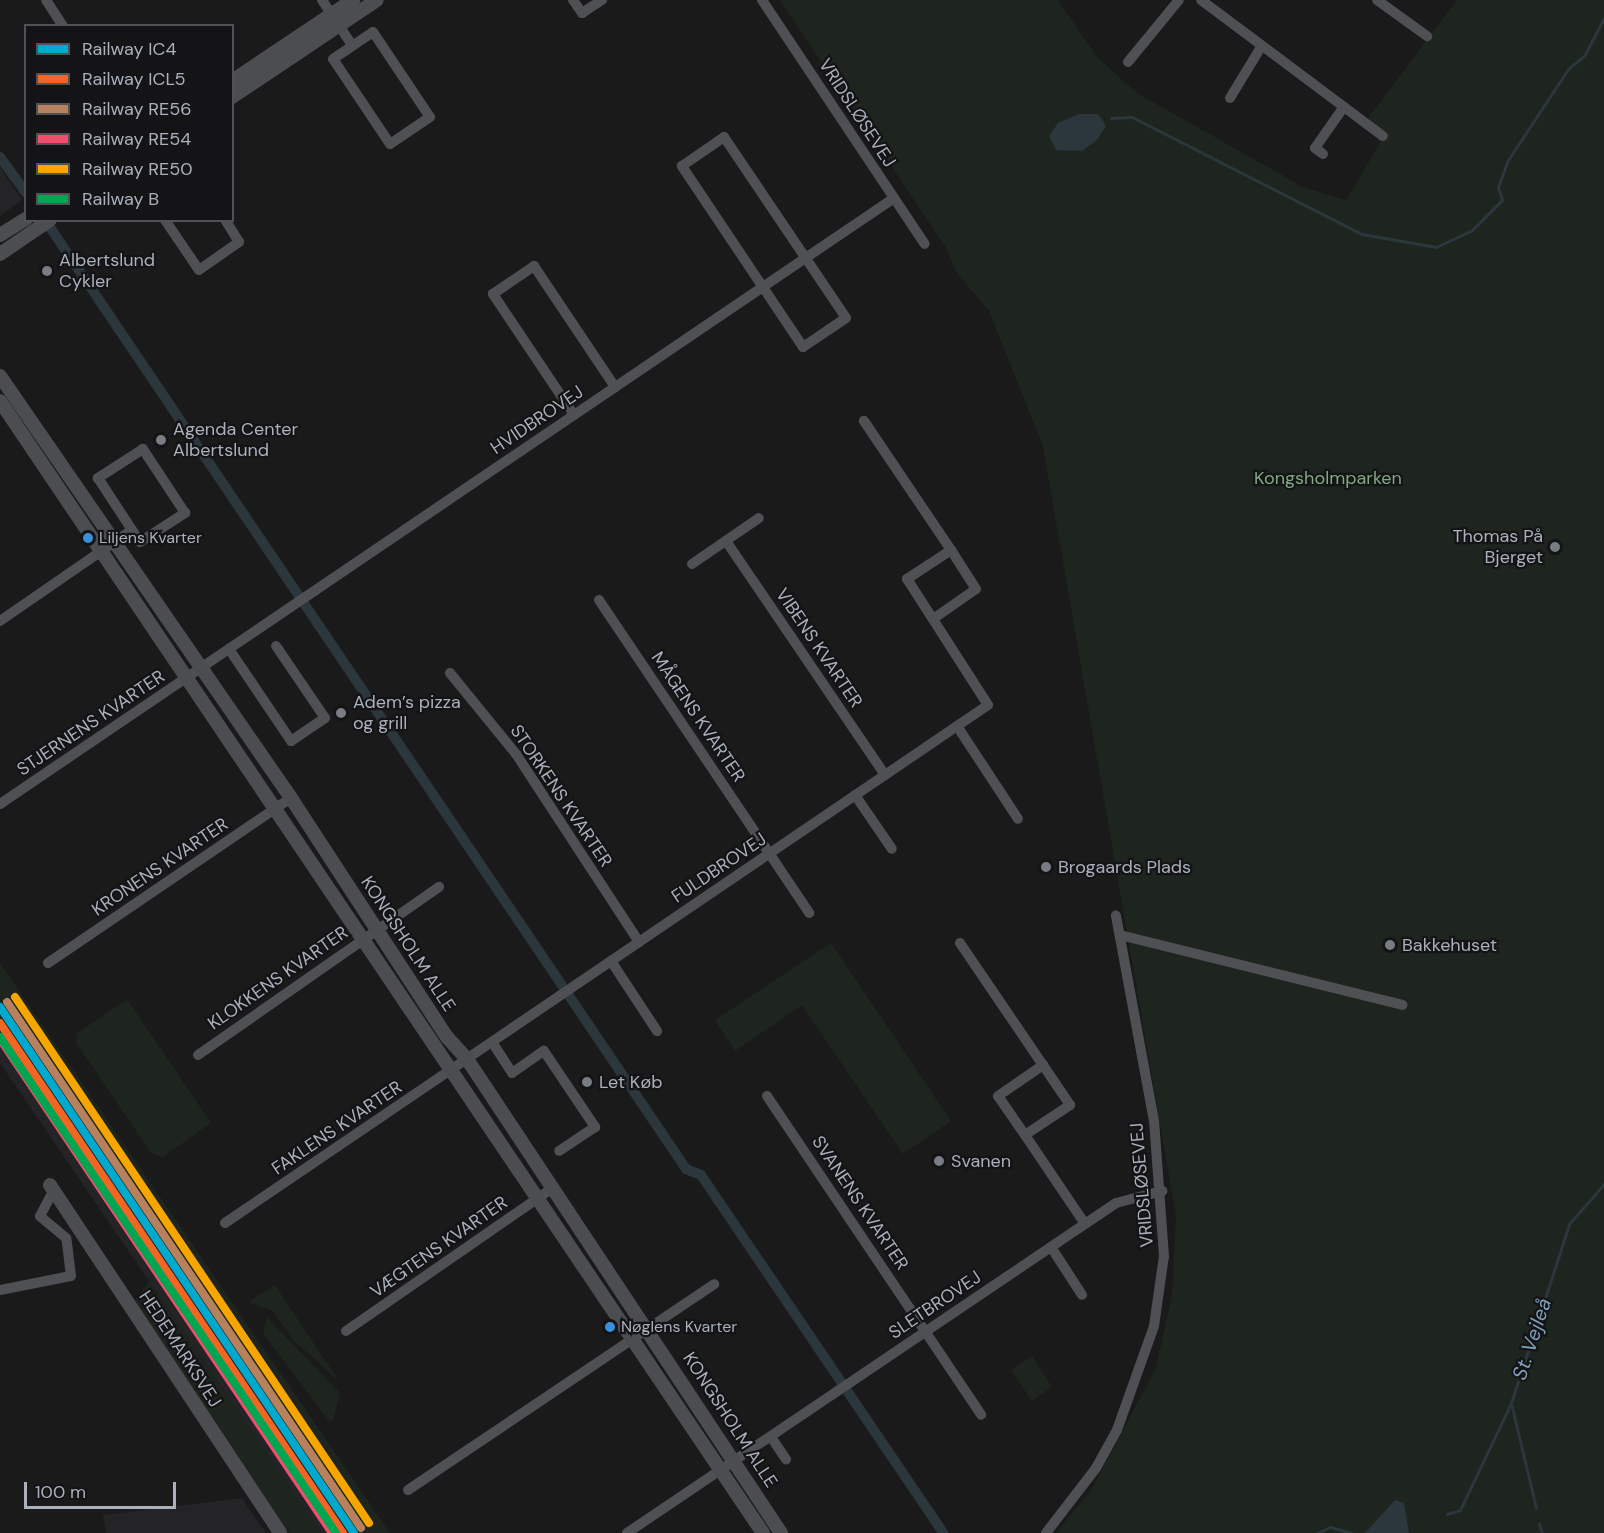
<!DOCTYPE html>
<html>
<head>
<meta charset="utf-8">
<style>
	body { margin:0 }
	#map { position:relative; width:1604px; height:1533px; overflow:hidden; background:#1a1a1a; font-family:"DM Sans",sans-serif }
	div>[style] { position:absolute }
	.built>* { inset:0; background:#242426 }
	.green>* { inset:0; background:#1d251e }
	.water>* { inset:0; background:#2b363d }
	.stream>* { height:3px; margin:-1.5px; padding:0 1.5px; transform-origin:1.5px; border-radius:1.5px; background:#2b363d }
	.canal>* { height:10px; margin:-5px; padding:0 5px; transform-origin:5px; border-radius:5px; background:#2b363d }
	.street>* { height:10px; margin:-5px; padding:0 5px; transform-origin:5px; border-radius:5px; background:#4e5053 }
	.secondary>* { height:14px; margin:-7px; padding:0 7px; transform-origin:7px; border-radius:7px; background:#4c4d51 }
	.rail-1>* { height:8px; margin:-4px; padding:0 4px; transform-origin:4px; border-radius:4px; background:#00a9ce }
	.rail-2>* { height:8px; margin:-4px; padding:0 4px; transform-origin:4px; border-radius:4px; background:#f26522 }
	.rail-3>* { height:8px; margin:-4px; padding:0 4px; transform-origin:4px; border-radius:4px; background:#b6815c }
	.rail-4>* { height:8px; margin:-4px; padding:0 4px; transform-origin:4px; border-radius:4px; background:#f44d6c }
	.rail-5>* { height:8px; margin:-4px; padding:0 4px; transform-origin:4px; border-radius:4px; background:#f7a600 }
	.rail-6>* { height:8px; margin:-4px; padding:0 4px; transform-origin:4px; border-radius:4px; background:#00a651 }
	.dots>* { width:16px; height:16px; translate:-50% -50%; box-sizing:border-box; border:3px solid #141416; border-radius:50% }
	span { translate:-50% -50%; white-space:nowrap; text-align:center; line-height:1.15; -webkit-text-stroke:4.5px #141416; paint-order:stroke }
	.bus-label { font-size:16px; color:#aab0bc }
	.left { translate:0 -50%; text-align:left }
	.street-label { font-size:18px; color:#aab0bc }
	.poi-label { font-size:18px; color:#aab0bc }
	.right { translate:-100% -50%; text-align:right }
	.park-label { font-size:18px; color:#80a881 }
	.water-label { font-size:20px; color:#7fa0b9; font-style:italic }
	.legend { position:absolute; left:24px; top:24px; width:210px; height:198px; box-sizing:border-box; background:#141416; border:2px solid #505258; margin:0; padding:8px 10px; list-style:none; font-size:18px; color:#aab0bc }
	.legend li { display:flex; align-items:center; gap:12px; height:30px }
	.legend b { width:30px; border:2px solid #505258 }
	.scale { position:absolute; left:24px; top:1482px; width:152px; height:27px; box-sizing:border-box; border:3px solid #aab0bc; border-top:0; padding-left:8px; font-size:18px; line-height:21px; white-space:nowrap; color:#aab0bc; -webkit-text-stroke:4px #141416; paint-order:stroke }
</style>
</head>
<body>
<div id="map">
	<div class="built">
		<i style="clip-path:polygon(0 167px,22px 200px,0 216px)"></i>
		<i style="clip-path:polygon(0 999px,359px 1533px,321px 1533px,0 1063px)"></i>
		<i style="clip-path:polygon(242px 1498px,266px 1533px,106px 1533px,103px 1515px)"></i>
	</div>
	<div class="green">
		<i style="clip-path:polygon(780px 0,1058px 0,1097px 57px,1137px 93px,1303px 187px,1346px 200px,1380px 143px,1366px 121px,1457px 0,1604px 0,1604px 1533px,1056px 1533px,1092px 1489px,1156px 1368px,1172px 1295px,1176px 1216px,1043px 446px,989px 311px,955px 270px,947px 249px)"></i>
		<i style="clip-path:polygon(831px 943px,951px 1121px,903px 1154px,802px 1005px,735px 1051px,715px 1020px)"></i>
		<i style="clip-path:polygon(0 963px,390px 1533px,359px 1533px,0 999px)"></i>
		<i style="clip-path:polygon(127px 999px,211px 1123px,163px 1157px,151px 1153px,77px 1044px,76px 1034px)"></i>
		<i style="clip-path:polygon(149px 1281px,321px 1533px,289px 1533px,134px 1303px)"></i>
		<i style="clip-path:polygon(275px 1285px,339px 1381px,293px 1340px,273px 1311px,248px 1302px)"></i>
		<i style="clip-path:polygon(267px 1317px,340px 1393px,333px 1420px,329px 1421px,263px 1333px)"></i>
		<i style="clip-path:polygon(1032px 1356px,1052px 1387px,1032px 1401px,1011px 1370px)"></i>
	</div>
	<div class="water">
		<i style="clip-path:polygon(1079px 114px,1098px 114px,1106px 126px,1097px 140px,1082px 151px,1056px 150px,1049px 136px,1058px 123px)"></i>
		<i style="clip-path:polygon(1395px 1500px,1404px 1503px,1409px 1533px,1365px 1533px)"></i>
	</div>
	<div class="stream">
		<i style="left:1111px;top:118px;width:21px;rotate:-3deg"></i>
		<i style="left:1132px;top:117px;width:258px;rotate:27deg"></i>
		<i style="left:1362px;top:234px;width:75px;rotate:10deg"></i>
		<i style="left:1436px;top:247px;width:38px;rotate:-25deg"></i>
		<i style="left:1471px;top:231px;width:44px;rotate:-45deg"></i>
		<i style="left:1502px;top:200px;width:14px;rotate:-107deg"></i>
		<i style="left:1498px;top:187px;width:29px;rotate:-70deg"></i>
		<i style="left:1508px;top:160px;width:110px;rotate:-56.5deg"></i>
		<i style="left:1569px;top:68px;width:19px;rotate:-39deg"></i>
		<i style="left:1584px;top:56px;width:43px;rotate:-62.2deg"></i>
		<i style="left:1536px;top:1508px;width:108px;rotate:-103.4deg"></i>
		<i style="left:1511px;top:1403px;width:188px;rotate:-72deg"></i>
		<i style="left:1569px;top:1224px;width:53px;rotate:-48.8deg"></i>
		<i style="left:1447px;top:1514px;width:14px;rotate:-17deg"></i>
		<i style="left:1460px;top:1510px;width:119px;rotate:-64.5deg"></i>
		<i style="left:1539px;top:1524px;width:9px;rotate:72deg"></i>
		<i style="left:1317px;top:1533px;width:14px;rotate:-25deg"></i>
		<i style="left:1330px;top:1527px;width:22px;rotate:16deg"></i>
	</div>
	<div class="canal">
		<i style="left:0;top:157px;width:44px;rotate:54.2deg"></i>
		<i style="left:45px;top:220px;width:1145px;rotate:55.96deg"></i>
		<i style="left:686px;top:1169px;width:16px;rotate:22deg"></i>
		<i style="left:701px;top:1175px;width:432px;rotate:55.9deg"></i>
	</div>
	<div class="street">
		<i style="left:46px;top:0;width:31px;rotate:57deg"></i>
		<i style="left:322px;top:0;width:54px;rotate:56.3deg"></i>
		<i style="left:573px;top:0;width:16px;rotate:55deg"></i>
		<i style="left:582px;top:13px;width:24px;rotate:-33deg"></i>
		<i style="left:762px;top:0;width:293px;rotate:56.3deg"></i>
		<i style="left:1201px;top:0;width:227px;rotate:36.8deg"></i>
		<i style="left:1377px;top:0;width:62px;rotate:35.8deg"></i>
		<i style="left:373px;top:32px;width:102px;rotate:56.2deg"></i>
		<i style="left:430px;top:117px;width:48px;rotate:146deg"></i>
		<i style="left:390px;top:144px;width:102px;rotate:-123.8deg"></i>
		<i style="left:333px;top:59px;width:48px;rotate:-34deg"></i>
		<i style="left:1128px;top:62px;width:80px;rotate:-50.6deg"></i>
		<i style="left:1230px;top:98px;width:60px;rotate:-58.7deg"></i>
		<i style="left:724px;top:137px;width:218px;rotate:56deg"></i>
		<i style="left:846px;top:318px;width:52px;rotate:146deg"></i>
		<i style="left:803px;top:347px;width:218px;rotate:-123.8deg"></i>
		<i style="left:682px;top:166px;width:51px;rotate:-34.6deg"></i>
		<i style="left:1323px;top:154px;width:10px;rotate:-143deg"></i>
		<i style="left:1315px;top:148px;width:49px;rotate:-55deg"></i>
		<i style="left:165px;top:220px;width:60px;rotate:55.8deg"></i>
		<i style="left:199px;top:270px;width:49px;rotate:-35deg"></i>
		<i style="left:239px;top:242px;width:26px;rotate:-122deg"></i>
		<i style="left:574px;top:415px;width:146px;rotate:-123.8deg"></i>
		<i style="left:493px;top:294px;width:50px;rotate:-34.3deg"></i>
		<i style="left:534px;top:266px;width:146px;rotate:56.2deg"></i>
		<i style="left:726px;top:541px;width:283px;rotate:55.8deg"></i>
		<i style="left:692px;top:564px;width:81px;rotate:-34.5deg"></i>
		<i style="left:599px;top:600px;width:377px;rotate:56.1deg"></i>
		<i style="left:933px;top:619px;width:52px;rotate:-34.9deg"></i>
		<i style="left:976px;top:589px;width:46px;rotate:-122.7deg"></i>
		<i style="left:0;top:621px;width:160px;rotate:-34.6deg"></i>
		<i style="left:132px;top:530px;width:14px;rotate:56deg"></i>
		<i style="left:140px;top:542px;width:54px;rotate:-32.8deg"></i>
		<i style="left:185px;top:513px;width:77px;rotate:-123.3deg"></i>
		<i style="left:143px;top:449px;width:54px;rotate:147.2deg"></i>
		<i style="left:98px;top:478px;width:62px;rotate:56.8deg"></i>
		<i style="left:229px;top:649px;width:111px;rotate:56deg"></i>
		<i style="left:291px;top:741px;width:41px;rotate:-34.1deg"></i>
		<i style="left:325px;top:718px;width:87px;rotate:-124.2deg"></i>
		<i style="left:450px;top:673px;width:104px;rotate:50.8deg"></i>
		<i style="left:516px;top:754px;width:225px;rotate:56.8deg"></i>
		<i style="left:957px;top:726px;width:111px;rotate:56.7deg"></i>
		<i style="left:855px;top:795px;width:65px;rotate:55.6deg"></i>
		<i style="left:0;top:804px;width:1080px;rotate:-34.13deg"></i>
		<i style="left:1120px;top:935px;width:291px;rotate:13.9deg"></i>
		<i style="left:960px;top:943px;width:196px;rotate:55.8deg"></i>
		<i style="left:1070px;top:1105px;width:54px;rotate:146.3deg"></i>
		<i style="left:1025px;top:1135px;width:107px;rotate:56deg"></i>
		<i style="left:611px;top:961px;width:84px;rotate:56.7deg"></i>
		<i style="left:48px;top:963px;width:294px;rotate:-34.2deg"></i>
		<i style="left:492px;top:1042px;width:37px;rotate:57deg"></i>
		<i style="left:512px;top:1073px;width:39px;rotate:-35deg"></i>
		<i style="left:544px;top:1051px;width:92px;rotate:56.1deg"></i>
		<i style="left:595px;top:1127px;width:43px;rotate:146.3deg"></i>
		<i style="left:198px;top:1055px;width:294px;rotate:-34.9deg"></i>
		<i style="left:767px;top:1096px;width:384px;rotate:56.1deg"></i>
		<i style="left:1025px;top:1135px;width:47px;rotate:-124.7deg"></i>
		<i style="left:998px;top:1096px;width:55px;rotate:-34.6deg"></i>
		<i style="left:225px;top:1223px;width:922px;rotate:-34.17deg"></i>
		<i style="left:988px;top:705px;width:150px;rotate:-122.7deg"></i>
		<i style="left:907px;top:579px;width:53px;rotate:-33.4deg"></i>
		<i style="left:951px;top:550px;width:156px;rotate:-124deg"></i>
		<i style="left:1051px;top:1247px;width:57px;rotate:57.1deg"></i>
		<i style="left:0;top:1290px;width:72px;rotate:-11.2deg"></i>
		<i style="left:71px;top:1276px;width:38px;rotate:-97deg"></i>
		<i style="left:66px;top:1238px;width:34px;rotate:-140deg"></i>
		<i style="left:40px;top:1216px;width:30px;rotate:-62deg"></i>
		<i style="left:346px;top:1331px;width:248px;rotate:-34.7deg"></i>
		<i style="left:771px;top:1437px;width:27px;rotate:56deg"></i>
		<i style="left:408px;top:1490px;width:369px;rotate:-33.9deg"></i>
		<i style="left:627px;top:1533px;width:590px;rotate:-34.01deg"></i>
		<i style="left:1116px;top:1203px;width:48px;rotate:-14.6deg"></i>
		<i style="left:1046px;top:1533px;width:82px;rotate:-52.4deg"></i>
		<i style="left:1096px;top:1468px;width:43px;rotate:-61.1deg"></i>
		<i style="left:1117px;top:1430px;width:110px;rotate:-70.4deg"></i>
		<i style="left:1154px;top:1326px;width:71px;rotate:-81.9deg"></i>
		<i style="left:1164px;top:1256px;width:135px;rotate:-94.2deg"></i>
		<i style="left:1154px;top:1121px;width:209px;rotate:-100.5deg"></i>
	</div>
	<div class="secondary">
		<i style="left:232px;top:81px;width:146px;rotate:-33.8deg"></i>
		<i style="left:232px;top:97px;width:174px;rotate:-33.8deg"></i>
		<i style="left:0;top:235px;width:31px;rotate:-32deg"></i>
		<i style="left:0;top:254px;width:60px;rotate:-34.2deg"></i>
		<i style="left:0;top:376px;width:513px;rotate:55.41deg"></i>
		<i style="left:291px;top:798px;width:285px;rotate:56.9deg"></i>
		<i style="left:447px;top:1037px;width:30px;rotate:48deg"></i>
		<i style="left:467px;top:1059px;width:569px;rotate:56.48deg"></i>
		<i style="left:0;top:401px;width:1365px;rotate:56.02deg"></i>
		<i style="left:50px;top:1185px;width:417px;rotate:56.5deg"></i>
	</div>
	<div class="rail-1">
		<i style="left:0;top:1007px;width:634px;rotate:56.06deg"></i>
	</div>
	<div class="rail-2">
		<i style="left:0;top:1023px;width:615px;rotate:56.08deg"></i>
	</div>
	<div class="rail-3">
		<i style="left:7px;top:1002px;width:634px;rotate:56.06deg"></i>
	</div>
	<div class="rail-4">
		<i style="left:0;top:1039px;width:595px;rotate:56.1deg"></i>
	</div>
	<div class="rail-5">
		<i style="left:15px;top:997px;width:634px;rotate:56.06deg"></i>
	</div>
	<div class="rail-6">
		<i style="left:0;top:1037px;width:599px;rotate:55.89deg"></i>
	</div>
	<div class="dots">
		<i style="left:47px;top:271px;background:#787c83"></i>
		<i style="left:161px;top:440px;background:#787c83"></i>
		<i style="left:88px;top:538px;background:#3a90db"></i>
		<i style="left:1555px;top:547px;background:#787c83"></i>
		<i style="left:341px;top:713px;background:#787c83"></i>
		<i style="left:1046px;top:867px;background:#787c83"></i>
		<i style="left:1390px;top:945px;background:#787c83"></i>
		<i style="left:587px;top:1082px;background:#787c83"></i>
		<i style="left:939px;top:1161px;background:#787c83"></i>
		<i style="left:610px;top:1327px;background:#3a90db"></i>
	</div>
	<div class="bus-label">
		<span class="left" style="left:99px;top:538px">Liljens Kvarter</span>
		<span class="left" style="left:621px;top:1327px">Nøglens Kvarter</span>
	</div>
	<div class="street-label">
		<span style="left:857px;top:113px;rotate:57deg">VRIDSLØSEVEJ</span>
		<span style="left:537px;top:420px;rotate:-34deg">HVIDBROVEJ</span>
		<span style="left:819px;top:648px;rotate:56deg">VIBENS KVARTER</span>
		<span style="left:698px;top:717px;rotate:56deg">MÅGENS KVARTER</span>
		<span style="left:91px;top:723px;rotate:-34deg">STJERNENS KVARTER</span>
		<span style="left:561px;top:796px;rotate:56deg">STORKENS KVARTER</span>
		<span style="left:160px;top:867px;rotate:-34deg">KRONENS KVARTER</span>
		<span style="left:719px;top:868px;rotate:-34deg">FULDBROVEJ</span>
		<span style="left:408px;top:944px;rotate:57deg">KONGSHOLM ALLE</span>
		<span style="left:278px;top:978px;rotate:-35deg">KLOKKENS KVARTER</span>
		<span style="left:337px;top:1128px;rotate:-34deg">FAKLENS KVARTER</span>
		<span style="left:1142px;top:1185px;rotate:-95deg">VRIDSLØSEVEJ</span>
		<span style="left:860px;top:1203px;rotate:56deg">SVANENS KVARTER</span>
		<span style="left:439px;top:1247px;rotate:-35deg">VÆGTENS KVARTER</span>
		<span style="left:935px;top:1305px;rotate:-34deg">SLETBROVEJ</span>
		<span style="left:180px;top:1349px;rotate:57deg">HEDEMARKSVEJ</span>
		<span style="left:730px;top:1420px;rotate:57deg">KONGSHOLM ALLE</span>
	</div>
	<div class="poi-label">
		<span class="left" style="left:59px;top:271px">Albertslund<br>Cykler</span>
		<span class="left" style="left:173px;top:440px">Agenda Center<br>Albertslund</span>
		<span class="right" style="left:1543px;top:547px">Thomas På<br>Bjerget</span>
		<span class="left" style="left:353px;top:713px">Adem’s pizza<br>og grill</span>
		<span class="left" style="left:1058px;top:867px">Brogaards Plads</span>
		<span class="left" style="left:1402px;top:945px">Bakkehuset</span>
		<span class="left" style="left:599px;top:1082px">Let Køb</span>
		<span class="left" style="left:951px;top:1161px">Svanen</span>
	</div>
	<div class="park-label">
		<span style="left:1328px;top:478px">Kongsholmparken</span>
	</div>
	<div class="water-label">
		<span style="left:1532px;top:1339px;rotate:-72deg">St. Vejleå</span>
	</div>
	<ul class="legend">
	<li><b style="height:8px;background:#00a9ce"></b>Railway IC4</li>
	<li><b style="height:8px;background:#f26522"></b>Railway ICL5</li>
	<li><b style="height:8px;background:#b6815c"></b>Railway RE56</li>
	<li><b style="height:8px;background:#f44d6c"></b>Railway RE54</li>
	<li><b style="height:8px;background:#f7a600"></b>Railway RE50</li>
	<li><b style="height:8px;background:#00a651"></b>Railway B</li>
	</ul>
	<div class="scale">100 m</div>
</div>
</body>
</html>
